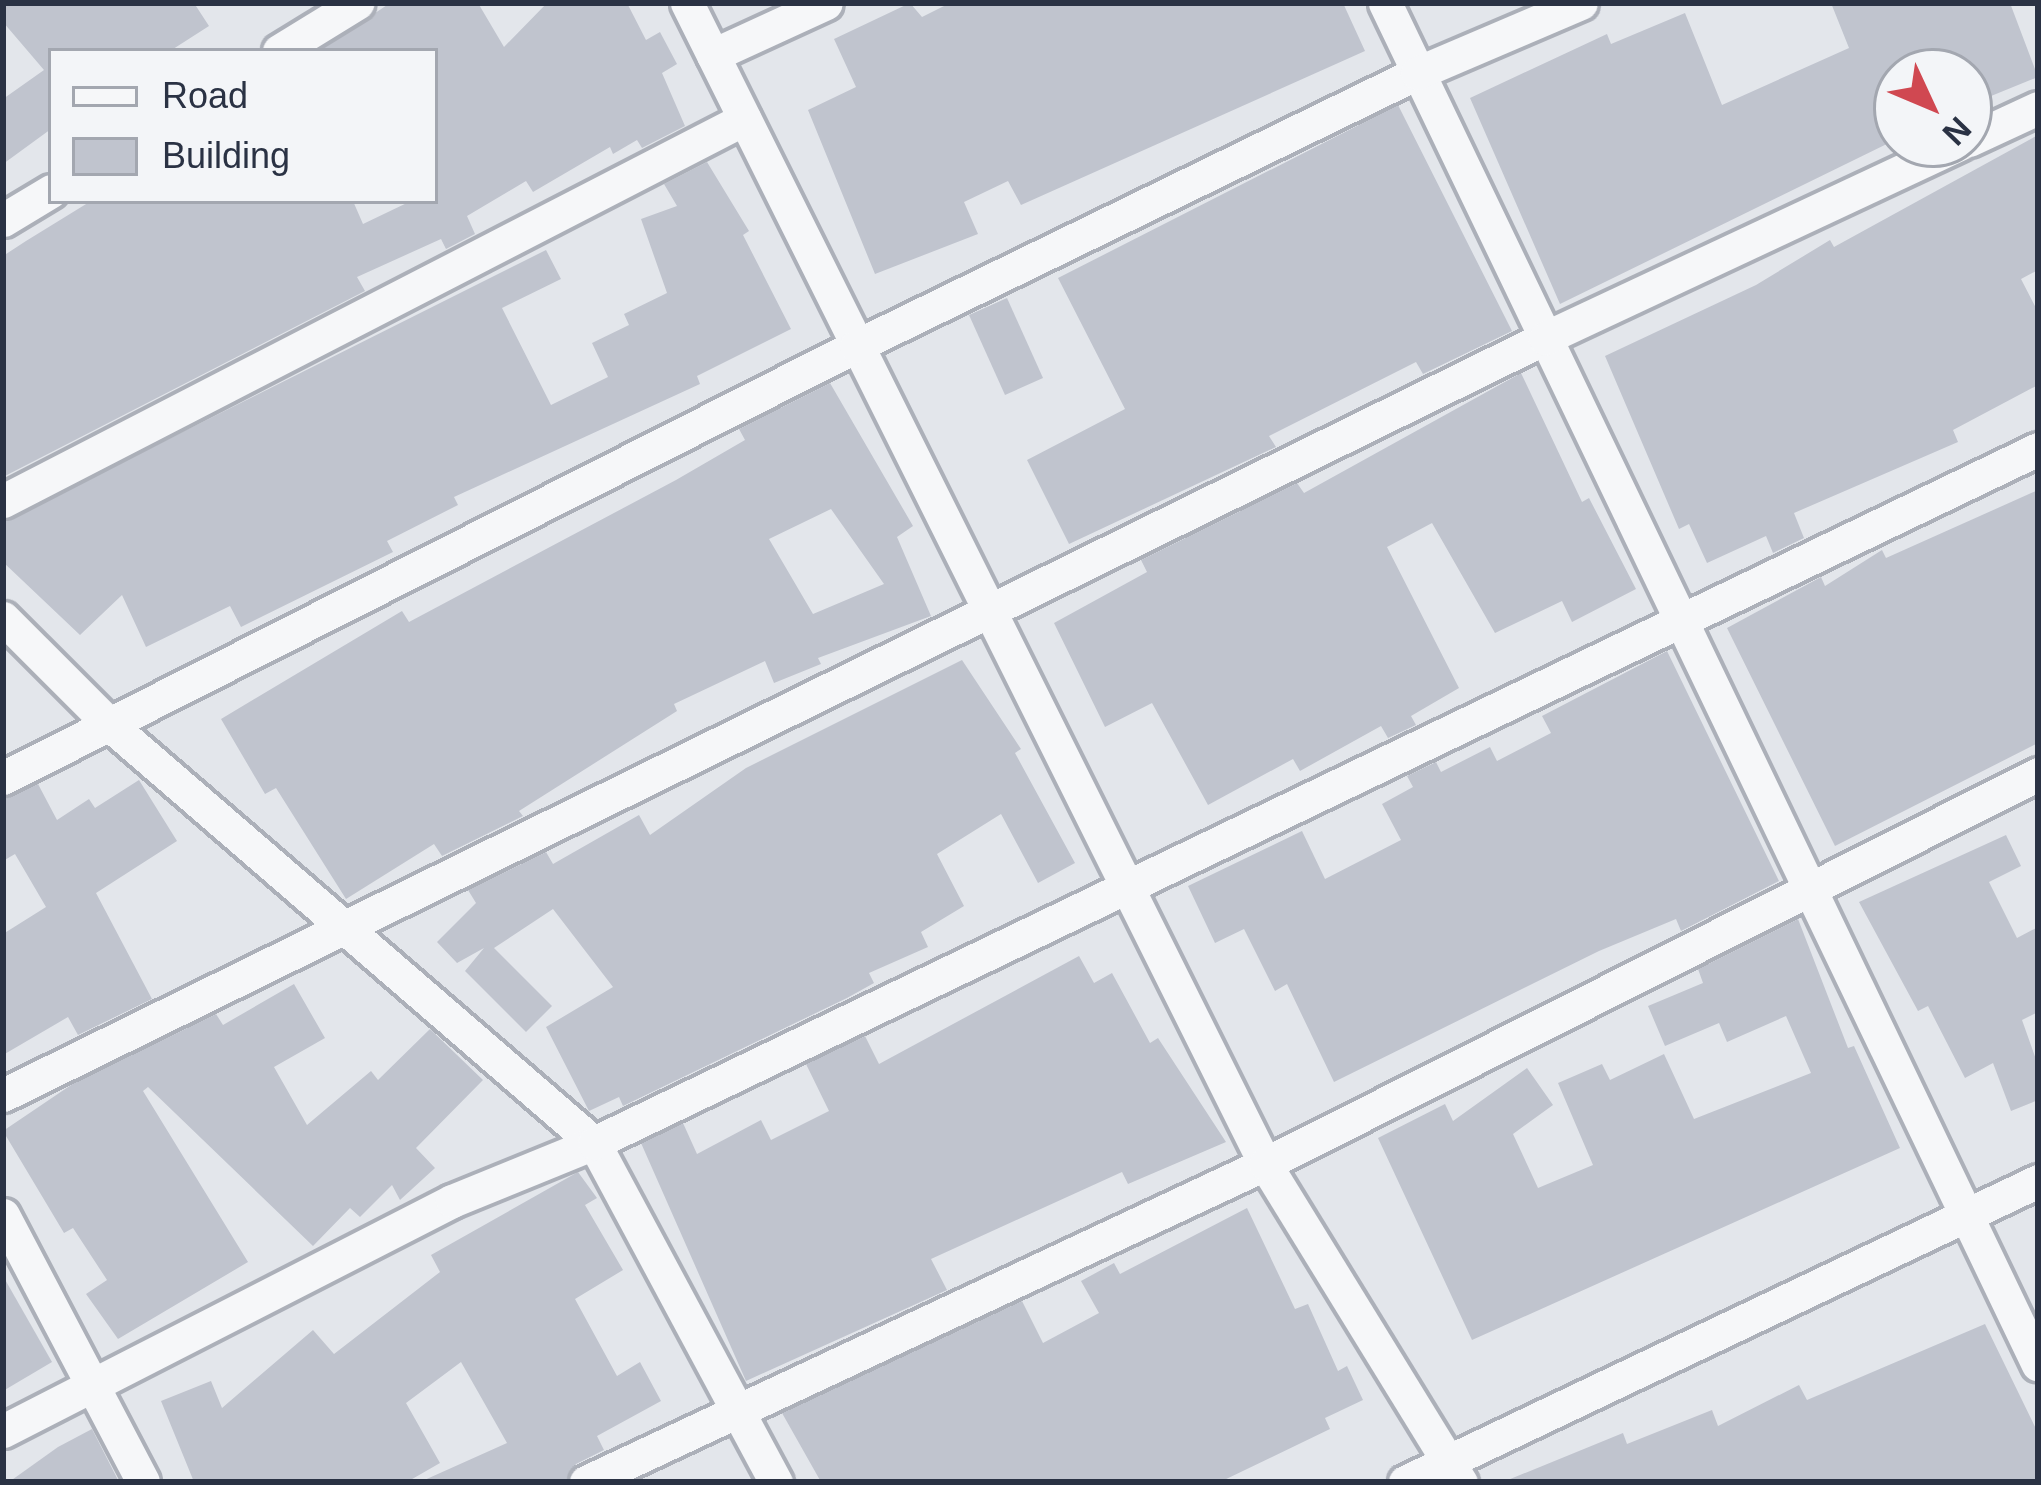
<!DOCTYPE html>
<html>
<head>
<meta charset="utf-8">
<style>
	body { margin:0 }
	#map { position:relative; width:2041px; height:1485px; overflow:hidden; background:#e3e6eb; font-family:Helvetica,sans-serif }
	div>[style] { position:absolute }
	.building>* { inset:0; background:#c0c4ce }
	.roads { filter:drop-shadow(3px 0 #acb0b9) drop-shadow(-3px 0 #acb0b9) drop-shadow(0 3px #acb0b9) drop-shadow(0 -3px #acb0b9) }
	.street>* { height:33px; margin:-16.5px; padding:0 16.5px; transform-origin:16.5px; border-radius:16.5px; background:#f6f7f9 }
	span { translate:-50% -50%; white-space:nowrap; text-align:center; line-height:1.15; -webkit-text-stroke:9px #f3f5f8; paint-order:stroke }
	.frame { position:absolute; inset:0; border:6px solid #2a3244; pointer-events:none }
	.legend { position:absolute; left:48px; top:48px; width:390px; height:156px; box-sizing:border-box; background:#f3f5f8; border:3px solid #a3a7b0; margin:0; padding:15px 21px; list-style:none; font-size:36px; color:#2a3244 }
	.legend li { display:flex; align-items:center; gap:24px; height:60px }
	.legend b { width:60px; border:3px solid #a3a7b0 }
	.north { position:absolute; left:1873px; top:48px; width:120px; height:120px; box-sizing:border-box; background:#f3f5f8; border:3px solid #a3a7b0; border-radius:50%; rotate:134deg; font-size:33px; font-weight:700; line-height:48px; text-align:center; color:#2a3244 }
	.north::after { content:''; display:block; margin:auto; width:42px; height:54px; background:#d04851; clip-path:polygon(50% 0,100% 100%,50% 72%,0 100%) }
</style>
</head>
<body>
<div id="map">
	<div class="building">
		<i style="clip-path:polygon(3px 3px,194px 3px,209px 26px,170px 51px,51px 51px,51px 129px,3px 164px,3px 99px,44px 70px,3px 22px)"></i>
		<i style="clip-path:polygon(390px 3px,478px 3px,504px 47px,547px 3px,627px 3px,646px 40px,660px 32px,677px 64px,662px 73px,685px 126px,642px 148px,637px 140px,613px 154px,610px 147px,533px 192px,526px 181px,467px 216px,475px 234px,446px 249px,441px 239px,357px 277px,365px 291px,3px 477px,3px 256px,26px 241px,91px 201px,353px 201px,363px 224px,411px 201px,435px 201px,435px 51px,319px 51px)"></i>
		<i style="clip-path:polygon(910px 3px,922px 17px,950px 3px,1343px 3px,1365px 51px,1021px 205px,1008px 181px,964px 202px,978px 234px,875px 274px,808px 110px,856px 87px,834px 39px)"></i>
		<i style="clip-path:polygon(1831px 3px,2010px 3px,2038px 77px,1969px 105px,1969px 72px,1897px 72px,1897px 91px,1886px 96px,1897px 139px,1560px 304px,1470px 98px,1607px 34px,1611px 44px,1685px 13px,1722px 105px,1849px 48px)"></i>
		<i style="clip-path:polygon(1398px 105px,1512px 331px,1423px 374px,1416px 362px,1269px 436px,1276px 447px,1069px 544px,1027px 460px,1125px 409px,1058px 278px)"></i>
		<i style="clip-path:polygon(2038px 135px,2038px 270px,2021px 279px,2038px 312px,2038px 385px,1953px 430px,1958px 442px,1794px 513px,1804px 538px,1773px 553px,1766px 536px,1707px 563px,1689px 524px,1679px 529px,1605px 356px,1756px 285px,1830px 240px,1834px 247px)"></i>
		<i style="clip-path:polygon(707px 162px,749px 231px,743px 235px,791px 329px,697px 376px,700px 384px,454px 497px,458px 505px,387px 541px,393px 552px,241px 627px,230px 606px,146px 647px,122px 595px,80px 635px,3px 562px,3px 522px,546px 250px,561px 279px,502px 308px,551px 405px,608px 377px,592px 343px,629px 325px,624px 314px,667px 293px,641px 219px,677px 206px,664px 184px)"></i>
		<i style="clip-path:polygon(1007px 298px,1043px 378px,1005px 395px,969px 315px)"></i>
		<i style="clip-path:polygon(1521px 373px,1582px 502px,1589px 498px,1636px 589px,1572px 622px,1562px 601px,1495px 633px,1432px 523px,1387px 547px,1459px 688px,1411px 716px,1416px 725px,1388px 738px,1381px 726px,1300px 771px,1293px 759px,1208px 805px,1152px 703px,1105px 727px,1054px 623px,1147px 572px,1141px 560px,1297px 483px,1304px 493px)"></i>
		<i style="clip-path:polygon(evenodd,830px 383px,913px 526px,897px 537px,931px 616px,818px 658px,821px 664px,774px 683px,765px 661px,674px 704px,677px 711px,519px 811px,523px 816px,442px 856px,434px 844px,346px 899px,276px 788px,265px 794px,221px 719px,402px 611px,409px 622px,676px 480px,745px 440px,739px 429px,830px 383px,831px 509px,884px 584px,813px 614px,769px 539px,831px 509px)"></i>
		<i style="clip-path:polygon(2038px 490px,2038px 743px,1835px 846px,1727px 628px,1821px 577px,1825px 586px,1882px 550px,1886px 558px)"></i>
		<i style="clip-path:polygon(1667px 651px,1779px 881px,1681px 931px,1676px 919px,1599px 951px,1334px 1082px,1287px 984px,1275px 991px,1244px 929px,1215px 943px,1188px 886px,1302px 831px,1325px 879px,1401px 840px,1382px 804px,1413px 787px,1407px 776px,1436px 762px,1441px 772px,1490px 747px,1497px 761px,1551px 733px,1542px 716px)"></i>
		<i style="clip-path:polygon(962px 660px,1021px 749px,1015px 753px,1075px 863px,1038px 883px,1001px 814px,937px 854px,964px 906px,921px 932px,928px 947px,869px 973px,874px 983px,847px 998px,623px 1106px,619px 1097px,589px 1111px,546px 1027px,613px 987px,553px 909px,494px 948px,552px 1006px,526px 1032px,465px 971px,484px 948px,457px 963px,437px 942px,476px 903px,468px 890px,546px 852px,553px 864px,639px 815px,650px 835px,746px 768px)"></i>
		<i style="clip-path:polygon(139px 780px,177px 841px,96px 893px,152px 999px,78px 1035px,68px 1017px,3px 1055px,3px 934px,46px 907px,15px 854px,3px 861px,3px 799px,38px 784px,57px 820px,89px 799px,95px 808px)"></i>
		<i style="clip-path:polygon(2006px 835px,2021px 866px,1989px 882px,2017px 938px,2038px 927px,2038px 1012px,2022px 1020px,2038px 1065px,2038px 1100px,2011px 1111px,1993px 1063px,1965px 1078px,1928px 1006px,1918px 1011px,1859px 902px)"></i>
		<i style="clip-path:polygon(1798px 919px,1848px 1048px,1854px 1046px,1900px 1148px,1472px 1340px,1378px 1138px,1445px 1104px,1453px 1121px,1527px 1068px,1553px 1105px,1513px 1134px,1538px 1188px,1593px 1165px,1558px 1083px,1602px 1064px,1610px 1080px,1664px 1054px,1694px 1119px,1811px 1073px,1786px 1016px,1727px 1042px,1719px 1023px,1665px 1046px,1648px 1006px,1703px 983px,1698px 969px)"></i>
		<i style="clip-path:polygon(1079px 956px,1094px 983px,1112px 973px,1150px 1043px,1158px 1038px,1226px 1142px,1128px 1184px,1122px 1172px,931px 1259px,947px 1290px,746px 1381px,641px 1143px,683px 1123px,697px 1154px,761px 1120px,771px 1140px,829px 1111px,806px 1064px,865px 1036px,879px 1064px)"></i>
		<i style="clip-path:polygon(294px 984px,325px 1038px,274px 1067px,307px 1125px,371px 1071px,378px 1080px,430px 1029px,483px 1080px,416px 1148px,435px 1168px,400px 1200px,392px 1185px,360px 1217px,350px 1208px,313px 1246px,148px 1087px,143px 1091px,248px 1262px,118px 1339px,86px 1294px,107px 1280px,73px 1228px,64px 1233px,3px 1131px,74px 1083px,216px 1014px,223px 1025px)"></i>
		<i style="clip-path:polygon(578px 1172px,597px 1198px,585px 1205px,623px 1270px,575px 1299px,617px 1376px,640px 1362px,661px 1401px,597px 1436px,604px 1450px,576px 1464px,565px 1482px,420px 1482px,507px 1443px,461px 1362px,406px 1403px,440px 1463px,407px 1482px,194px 1482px,161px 1401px,211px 1381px,222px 1408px,313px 1330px,334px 1354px,440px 1272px,431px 1255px)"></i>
		<i style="clip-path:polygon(1247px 1208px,1295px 1309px,1308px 1304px,1338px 1371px,1347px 1366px,1363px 1400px,1325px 1418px,1330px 1429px,1220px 1482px,821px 1482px,782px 1413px,1022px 1301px,1043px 1343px,1099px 1313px,1081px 1281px,1114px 1263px,1120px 1274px)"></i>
		<i style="clip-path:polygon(3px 1276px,52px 1362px,3px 1391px)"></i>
		<i style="clip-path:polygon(1985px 1324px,2038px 1433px,2038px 1482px,1503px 1482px,1623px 1433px,1627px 1444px,1712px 1410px,1718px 1426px,1799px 1385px,1807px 1400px)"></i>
		<i style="clip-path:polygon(92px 1429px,119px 1482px,9px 1482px,58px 1447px)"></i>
	</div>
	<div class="roads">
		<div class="street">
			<i style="left:687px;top:3px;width:1297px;rotate:63.53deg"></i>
			<i style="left:1265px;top:1164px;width:374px;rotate:58.4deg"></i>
			<i style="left:1385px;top:3px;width:1510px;rotate:64.38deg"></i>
			<i style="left:279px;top:51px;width:92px;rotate:-31.6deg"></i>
			<i style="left:713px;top:55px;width:124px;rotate:-24.7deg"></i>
			<i style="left:1969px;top:140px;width:76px;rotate:-24.9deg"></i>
			<i style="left:3px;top:220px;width:56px;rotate:-31.1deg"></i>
			<i style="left:3px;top:501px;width:834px;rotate:-27.27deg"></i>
			<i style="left:3px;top:618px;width:151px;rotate:45deg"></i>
			<i style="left:110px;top:725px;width:640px;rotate:40.82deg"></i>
			<i style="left:594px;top:1143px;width:385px;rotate:61.8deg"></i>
			<i style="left:3px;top:778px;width:956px;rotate:-26.86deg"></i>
			<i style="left:856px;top:346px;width:624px;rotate:-25.95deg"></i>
			<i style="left:1417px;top:73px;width:178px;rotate:-23.1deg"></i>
			<i style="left:3px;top:1095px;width:1718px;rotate:-26.15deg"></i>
			<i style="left:1545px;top:338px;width:458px;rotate:-25.1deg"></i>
			<i style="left:3px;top:1215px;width:301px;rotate:62.3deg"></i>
			<i style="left:3px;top:1431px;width:504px;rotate:-27.12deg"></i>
			<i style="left:452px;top:1201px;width:153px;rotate:-22.2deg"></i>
			<i style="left:594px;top:1143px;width:1602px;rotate:-25.67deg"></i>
			<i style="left:586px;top:1482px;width:750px;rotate:-25.1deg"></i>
			<i style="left:1265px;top:1164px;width:866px;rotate:-26.77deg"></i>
			<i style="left:1405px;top:1482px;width:701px;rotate:-25.43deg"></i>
		</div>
	</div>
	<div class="frame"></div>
	<ul class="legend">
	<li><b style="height:15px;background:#f6f7f9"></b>Road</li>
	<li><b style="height:33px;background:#c0c4ce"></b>Building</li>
	</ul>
	<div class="north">N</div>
</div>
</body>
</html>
